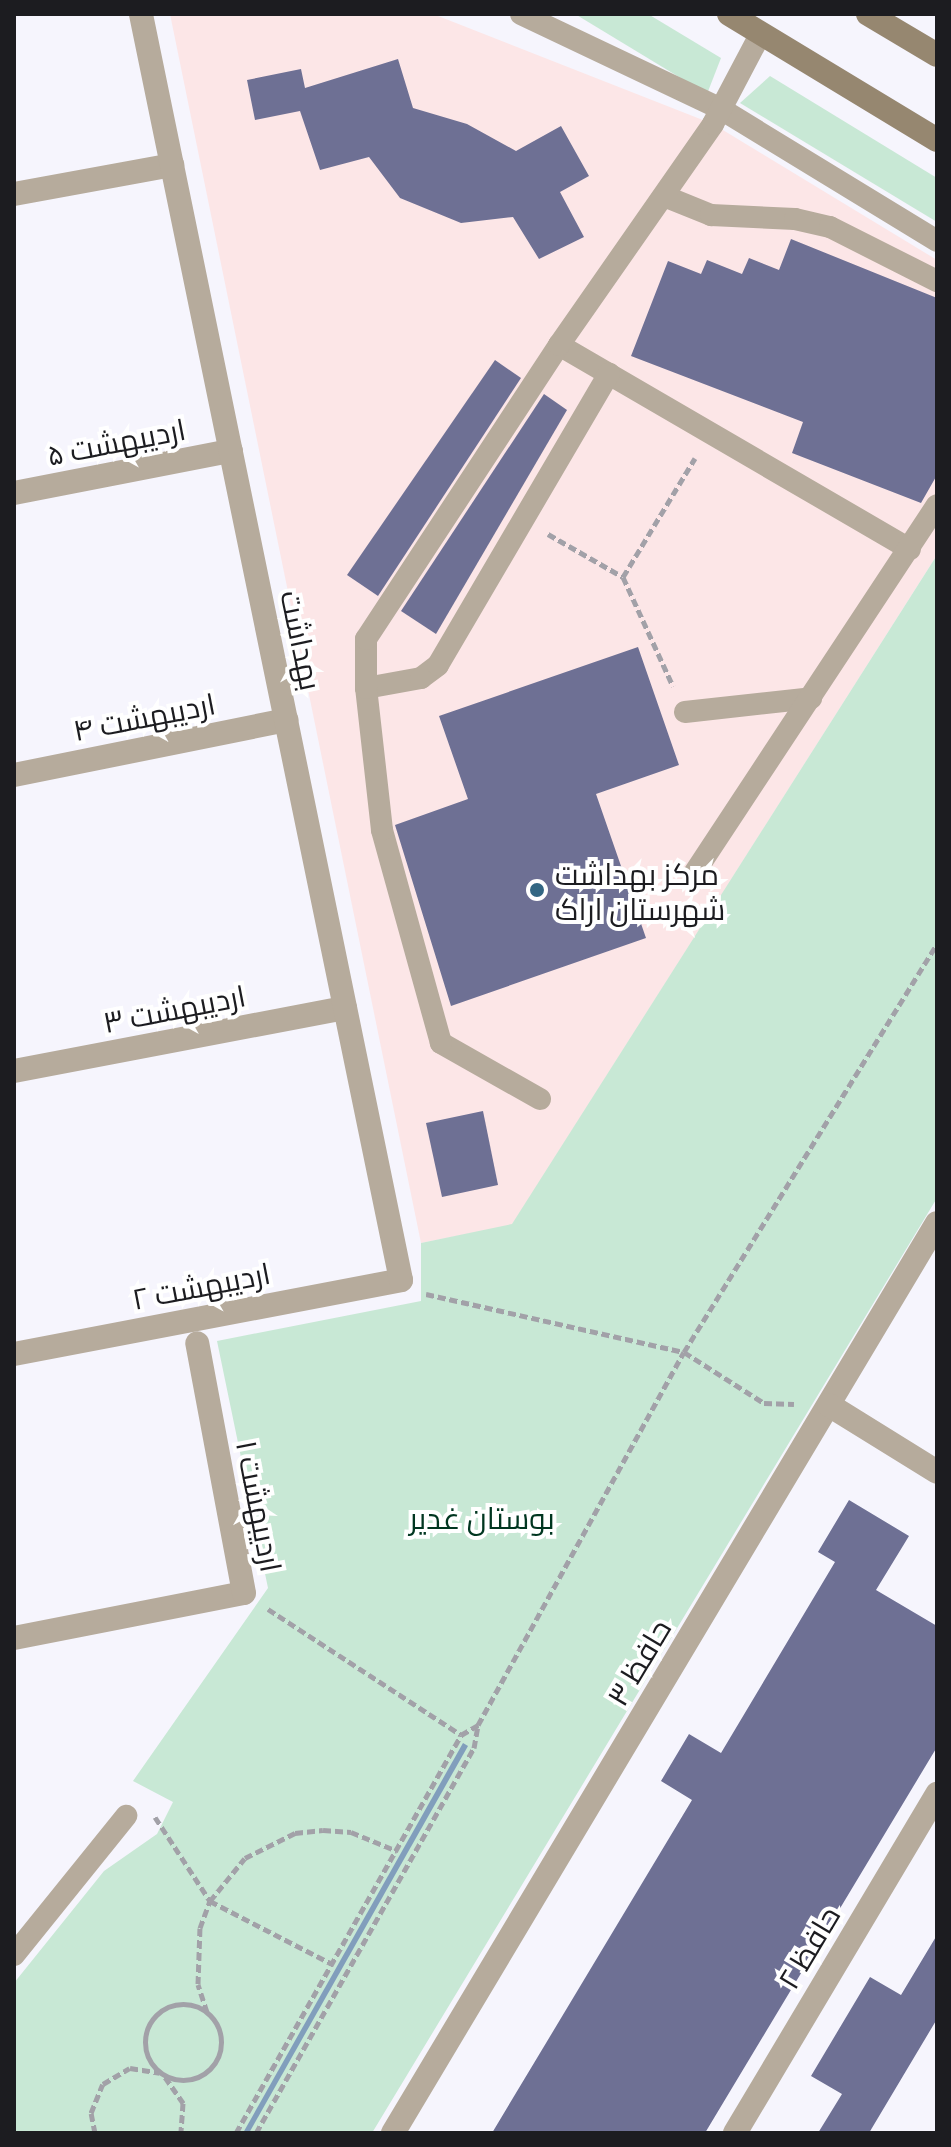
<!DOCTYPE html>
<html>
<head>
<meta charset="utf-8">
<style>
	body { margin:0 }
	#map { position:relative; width:951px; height:2147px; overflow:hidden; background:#f6f5fd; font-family:"Exo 2",Cairo,sans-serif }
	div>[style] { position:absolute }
	.medical>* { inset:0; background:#fce6e7 }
	.green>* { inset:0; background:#c8e8d5 }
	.water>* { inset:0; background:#819ebc }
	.building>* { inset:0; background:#6e7094 }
	.path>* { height:5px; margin-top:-2.5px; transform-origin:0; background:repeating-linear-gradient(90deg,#a2a1a8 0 8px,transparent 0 12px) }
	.path>.ring { margin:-2.5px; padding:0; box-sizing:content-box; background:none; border:5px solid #a2a1a8; border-radius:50% }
	.service>* { height:22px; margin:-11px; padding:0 11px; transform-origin:11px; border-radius:11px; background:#b6ab9c }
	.minor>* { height:24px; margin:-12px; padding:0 12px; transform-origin:12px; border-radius:12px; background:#b6ab9c }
	.tertiary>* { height:24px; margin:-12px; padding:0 12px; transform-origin:12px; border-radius:12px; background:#b6ab9c }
	.secondary>* { height:24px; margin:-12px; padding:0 12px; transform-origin:12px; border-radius:12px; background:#968770 }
	.dots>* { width:22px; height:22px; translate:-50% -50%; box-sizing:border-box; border:4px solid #fff; border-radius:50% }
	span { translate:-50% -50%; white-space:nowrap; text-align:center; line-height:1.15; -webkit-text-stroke:8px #fff; paint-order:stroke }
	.street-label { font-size:30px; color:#1c1c20 }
	.poi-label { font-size:30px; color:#1c1c20 }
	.left { translate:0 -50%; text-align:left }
	.park-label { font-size:30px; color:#003620 }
	.frame { position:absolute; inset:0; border:16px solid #1c1c20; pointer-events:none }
</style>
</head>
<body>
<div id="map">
	<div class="medical">
		<i style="clip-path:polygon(170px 14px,433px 14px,713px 124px,937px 260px,937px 555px,512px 1225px,421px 1243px)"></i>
	</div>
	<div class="green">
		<i style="clip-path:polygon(575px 14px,648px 14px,721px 58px,707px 94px)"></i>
		<i style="clip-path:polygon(770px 76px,937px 178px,937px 222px,740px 103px)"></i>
		<i style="clip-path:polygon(937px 555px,937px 1198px,372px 2133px,14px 2133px,14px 1983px,104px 1871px,157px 1834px,173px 1802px,133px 1781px,268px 1588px,217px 1341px,421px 1301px,421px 1243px,512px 1224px)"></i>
	</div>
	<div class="water">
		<i style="clip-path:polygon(463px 1743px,468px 1746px,249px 2133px,243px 2133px)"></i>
	</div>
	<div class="building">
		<i style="clip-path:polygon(398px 59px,413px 108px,467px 124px,516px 151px,561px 126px,589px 176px,560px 192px,584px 237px,539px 259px,513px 217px,461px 223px,400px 198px,369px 157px,320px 170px,300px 111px,255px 120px,247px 80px,301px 69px,305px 88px)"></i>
		<i style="clip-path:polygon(791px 239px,937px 298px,937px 475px,921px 503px,792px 453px,803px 422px,631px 356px,668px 261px,701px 274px,707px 260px,742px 274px,749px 258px,779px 270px)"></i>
		<i style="clip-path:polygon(495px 360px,521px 378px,378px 596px,347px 575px)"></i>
		<i style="clip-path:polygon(544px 394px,567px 410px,436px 634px,401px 611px)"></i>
		<i style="clip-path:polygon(638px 647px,679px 765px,596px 794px,646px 938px,451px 1006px,395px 825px,468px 799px,439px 716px)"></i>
		<i style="clip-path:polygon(483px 1111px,498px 1185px,442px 1197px,426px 1123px)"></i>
		<i style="clip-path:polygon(849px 1500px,909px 1536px,876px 1590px,937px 1626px,937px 1747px,705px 2133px,492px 2133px,692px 1800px,661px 1781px,689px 1734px,721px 1753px,835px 1562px,818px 1552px)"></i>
		<i style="clip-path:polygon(937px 1935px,937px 2019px,869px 2133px,818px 2133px,842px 2094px,811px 2076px,870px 1977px,901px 1995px)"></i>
	</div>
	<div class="path">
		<i style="left:548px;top:534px;width:86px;rotate:29.8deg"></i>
		<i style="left:623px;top:577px;width:120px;rotate:65.4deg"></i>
		<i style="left:623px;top:577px;width:139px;rotate:-58.8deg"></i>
		<i style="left:426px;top:1294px;width:264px;rotate:12.7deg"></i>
		<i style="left:684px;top:1352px;width:95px;rotate:32.5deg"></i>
		<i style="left:764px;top:1403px;width:30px;rotate:2deg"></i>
		<i style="left:268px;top:1609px;width:230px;rotate:33.1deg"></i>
		<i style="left:155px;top:1817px;width:100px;rotate:56.8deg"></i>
		<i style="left:210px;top:1901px;width:137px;rotate:27.3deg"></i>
		<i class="ring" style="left:145px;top:2004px;width:71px;height:71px"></i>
		<i style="left:207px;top:2012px;width:29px;rotate:-108deg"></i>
		<i style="left:198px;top:1984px;width:56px;rotate:-88deg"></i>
		<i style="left:200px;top:1928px;width:29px;rotate:-70deg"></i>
		<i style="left:210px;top:1901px;width:55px;rotate:-50.9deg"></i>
		<i style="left:245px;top:1858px;width:56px;rotate:-26.6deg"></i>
		<i style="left:295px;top:1833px;width:28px;rotate:-6deg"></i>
		<i style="left:323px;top:1830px;width:28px;rotate:4deg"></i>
		<i style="left:351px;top:1832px;width:50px;rotate:22.4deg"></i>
		<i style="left:165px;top:2077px;width:32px;rotate:55deg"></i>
		<i style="left:183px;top:2103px;width:30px;rotate:94deg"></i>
		<i style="left:95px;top:2133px;width:20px;rotate:-101deg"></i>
		<i style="left:91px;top:2113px;width:31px;rotate:-68deg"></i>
		<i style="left:103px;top:2084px;width:31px;rotate:-31deg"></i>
		<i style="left:130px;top:2068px;width:30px;rotate:9deg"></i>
		<i style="left:236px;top:2133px;width:457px;rotate:-60.5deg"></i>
		<i style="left:461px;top:1735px;width:20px;rotate:-30deg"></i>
		<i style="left:478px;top:1725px;width:426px;rotate:-61.1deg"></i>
		<i style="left:684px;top:1352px;width:480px;rotate:-58.2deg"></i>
		<i style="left:256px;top:2133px;width:442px;rotate:-60.5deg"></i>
		<i style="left:474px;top:1748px;width:23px;rotate:-80deg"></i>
	</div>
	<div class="service">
		<i style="left:521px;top:14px;width:221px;rotate:25.4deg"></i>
		<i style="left:721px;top:109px;width:253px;rotate:31.4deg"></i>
		<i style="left:664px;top:196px;width:51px;rotate:22deg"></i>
		<i style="left:711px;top:215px;width:84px;rotate:2.7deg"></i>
		<i style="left:795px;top:219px;width:36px;rotate:13deg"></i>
		<i style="left:830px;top:227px;width:120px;rotate:26.8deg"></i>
		<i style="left:559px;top:345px;width:406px;rotate:30.2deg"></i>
		<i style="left:366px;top:688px;width:56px;rotate:-10.3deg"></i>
		<i style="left:421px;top:678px;width:21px;rotate:-37deg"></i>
		<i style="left:438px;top:665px;width:338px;rotate:-59.6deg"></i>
		<i style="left:685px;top:712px;width:127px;rotate:-6.3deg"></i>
		<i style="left:693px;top:875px;width:443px;rotate:-56.6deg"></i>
		<i style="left:540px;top:1099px;width:114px;rotate:-150.5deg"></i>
		<i style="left:441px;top:1043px;width:221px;rotate:-105.5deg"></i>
		<i style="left:382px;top:830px;width:143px;rotate:-96.4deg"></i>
		<i style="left:366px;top:688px;width:49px;rotate:-90deg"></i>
		<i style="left:366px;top:639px;width:352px;rotate:-56.7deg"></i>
		<i style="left:559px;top:345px;width:269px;rotate:-55.1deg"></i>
		<i style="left:713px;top:124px;width:103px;rotate:-62.2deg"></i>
		<i style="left:14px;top:1955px;width:179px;rotate:-51.1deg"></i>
	</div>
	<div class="minor">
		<i style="left:14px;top:194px;width:161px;rotate:-10.4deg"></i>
		<i style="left:14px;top:493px;width:221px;rotate:-11deg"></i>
		<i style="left:14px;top:775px;width:278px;rotate:-11.4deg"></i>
		<i style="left:14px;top:1071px;width:337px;rotate:-10.8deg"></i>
		<i style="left:14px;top:1354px;width:394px;rotate:-10.8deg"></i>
		<i style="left:401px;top:1280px;width:1292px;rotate:-101.61deg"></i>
		<i style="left:14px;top:1638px;width:234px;rotate:-11.1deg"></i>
		<i style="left:244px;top:1593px;width:254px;rotate:-100.6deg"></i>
		<i style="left:393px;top:2133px;width:1060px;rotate:-59.13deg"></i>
		<i style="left:735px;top:2133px;width:395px;rotate:-59.2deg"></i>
	</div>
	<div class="tertiary">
		<i style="left:829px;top:1405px;width:127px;rotate:31.8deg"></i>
	</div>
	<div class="secondary">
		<i style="left:729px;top:14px;width:243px;rotate:31.2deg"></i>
		<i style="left:868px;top:14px;width:80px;rotate:30.7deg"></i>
	</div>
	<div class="dots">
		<i style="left:537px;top:890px;background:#336683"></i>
	</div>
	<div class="street-label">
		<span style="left:116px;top:441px;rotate:-11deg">اردیبهشت ۵</span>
		<span style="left:302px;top:640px;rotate:78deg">بهداشت</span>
		<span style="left:144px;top:716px;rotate:-11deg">اردیبهشت ۴</span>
		<span style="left:174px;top:1008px;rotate:-11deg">اردیبهشت ۳</span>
		<span style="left:201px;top:1285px;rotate:-11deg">اردیبهشت ۲</span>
		<span style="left:260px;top:1506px;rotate:79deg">اردیبهشت ۱</span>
		<span style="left:638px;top:1662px;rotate:-59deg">حافظ ۳</span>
		<span style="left:808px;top:1947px;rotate:-59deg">حافظ ۲</span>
	</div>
	<div class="poi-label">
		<span class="left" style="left:555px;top:890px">مرکز بهداشت<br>شهرستان اراک</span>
	</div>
	<div class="park-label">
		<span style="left:482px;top:1517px">بوستان غدیر</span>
	</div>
	<div class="frame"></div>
</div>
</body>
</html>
